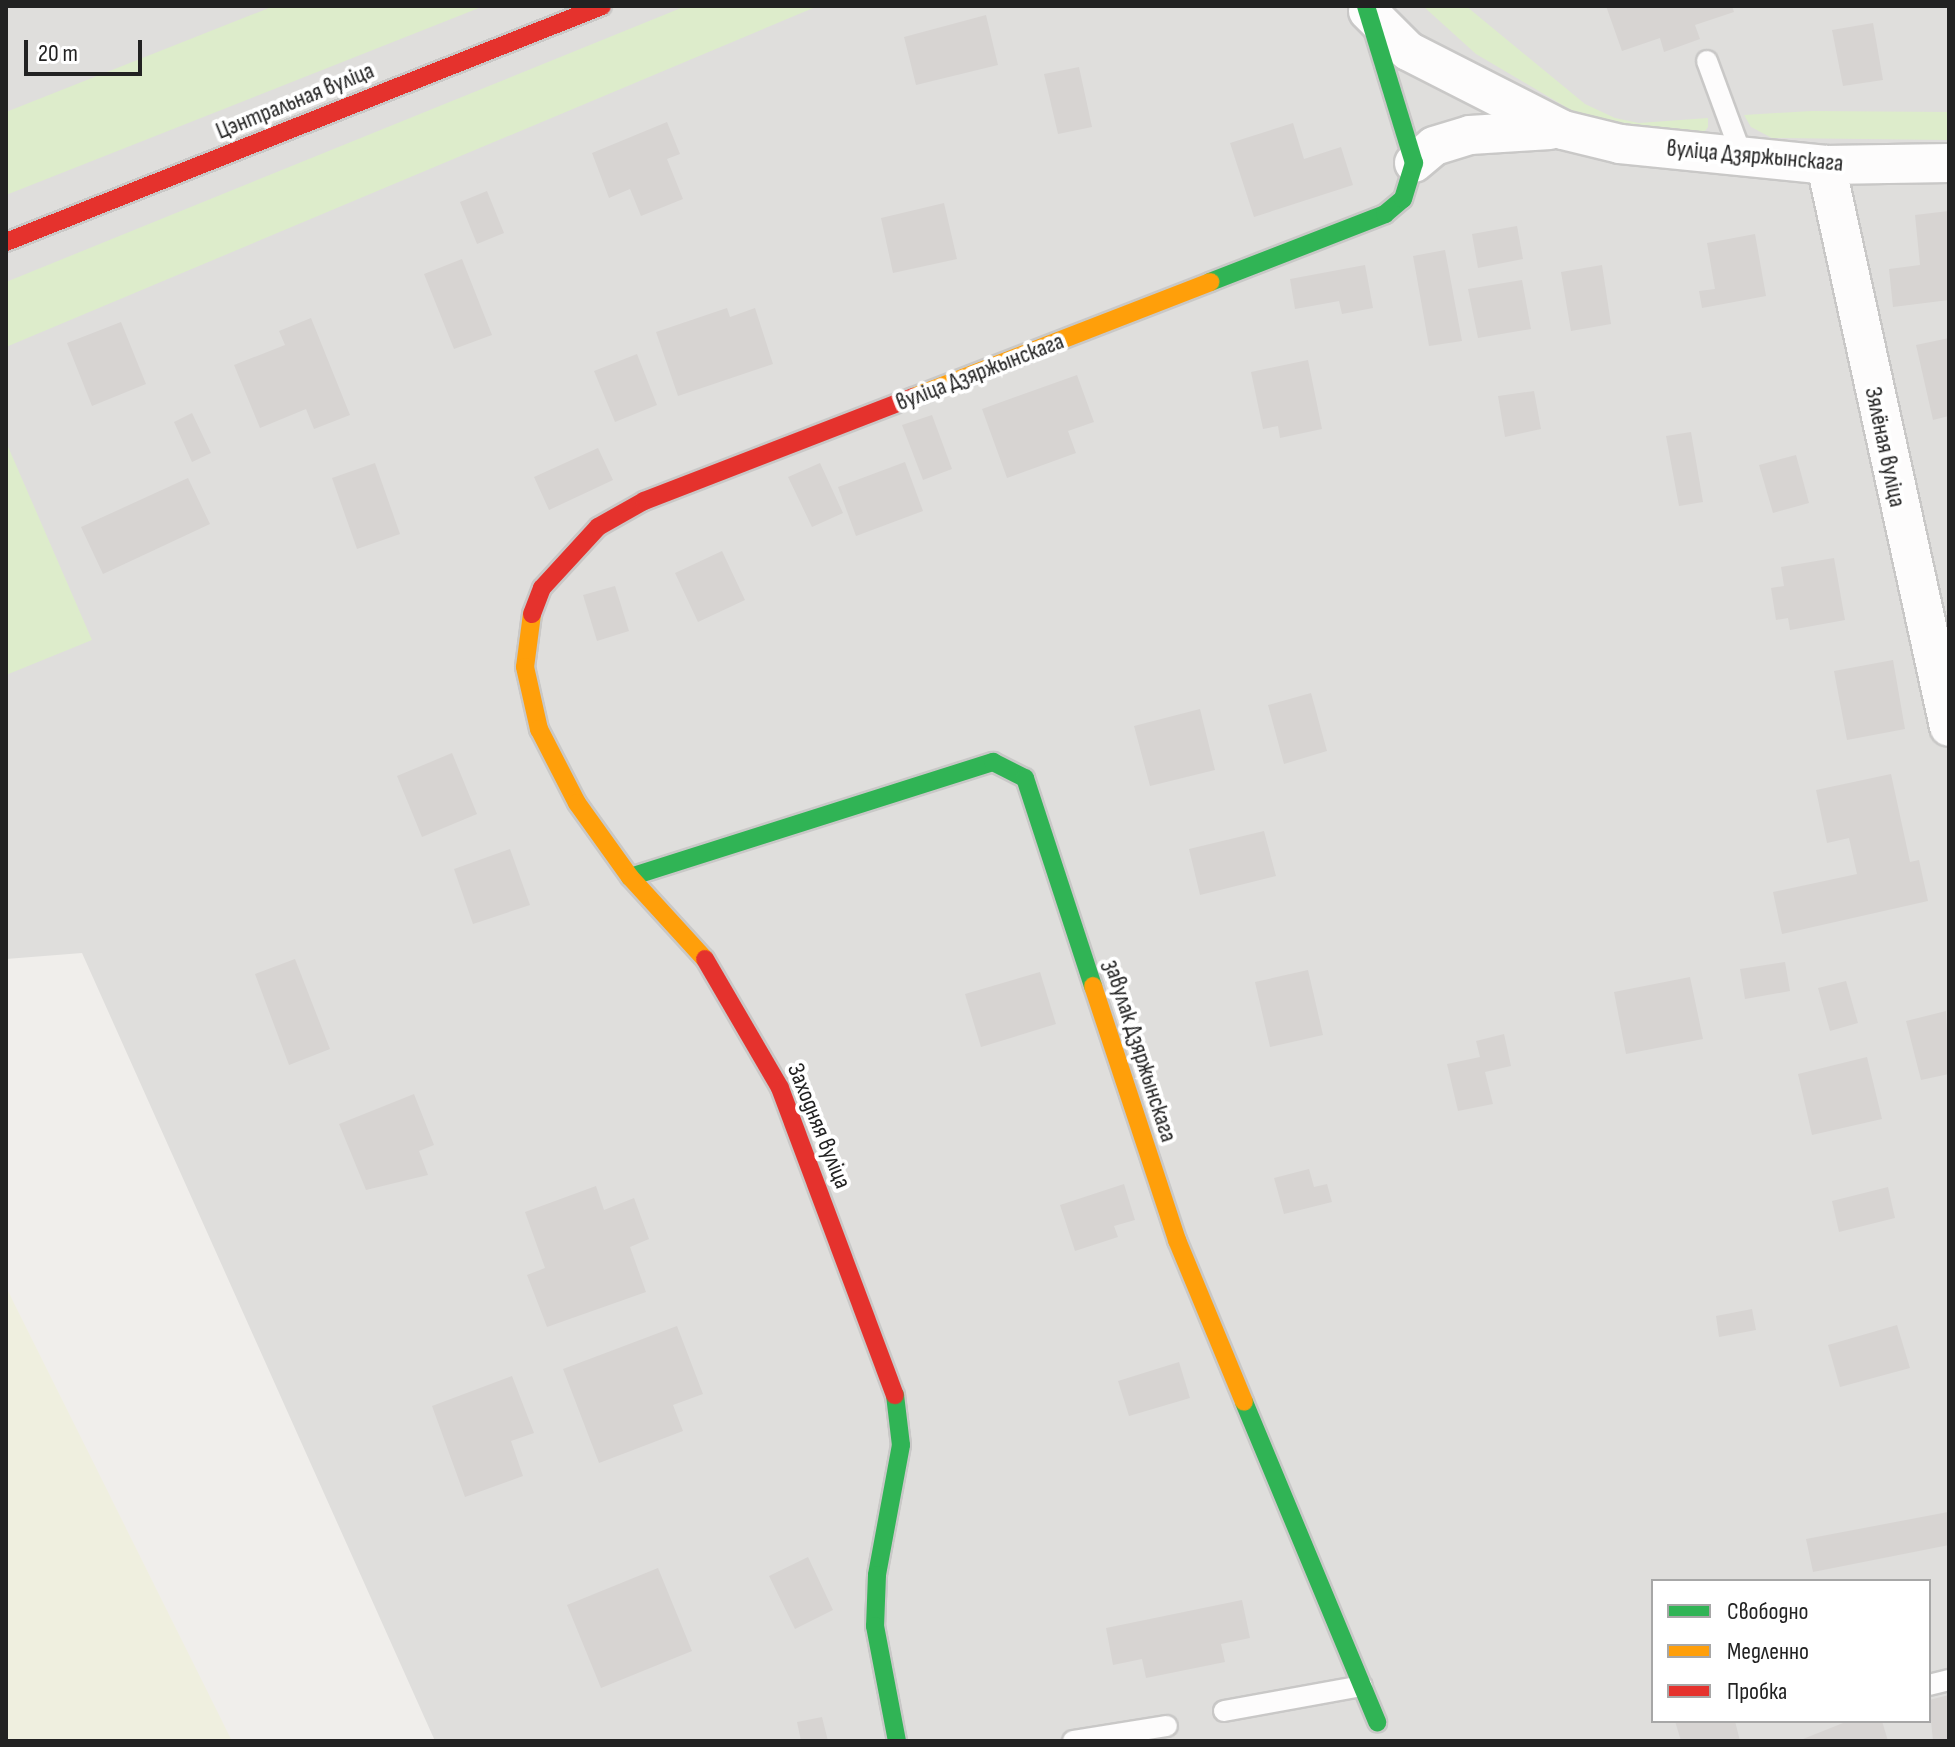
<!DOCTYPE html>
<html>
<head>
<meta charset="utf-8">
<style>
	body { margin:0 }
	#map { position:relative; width:1955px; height:1747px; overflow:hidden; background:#f0eeeb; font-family:"Sofia Sans Condensed",sans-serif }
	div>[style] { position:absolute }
	.residential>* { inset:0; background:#dfdedc }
	.farmland>* { inset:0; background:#efefdf }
	.grass>* { inset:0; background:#ddeccb }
	.building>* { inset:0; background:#d7d4d2 }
	.roads { filter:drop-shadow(2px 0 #c9c8c7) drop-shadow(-2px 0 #c9c8c7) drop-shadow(0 2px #c9c8c7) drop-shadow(0 -2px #c9c8c7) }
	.lane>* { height:20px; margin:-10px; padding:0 10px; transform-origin:10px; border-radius:10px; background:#fdfcfc }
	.street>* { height:38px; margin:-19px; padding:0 19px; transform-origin:19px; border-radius:19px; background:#fdfcfc }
	.fast>* { height:18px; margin:-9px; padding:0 9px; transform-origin:9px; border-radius:9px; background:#30b455 }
	.slow>* { height:18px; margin:-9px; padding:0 9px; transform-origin:9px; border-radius:9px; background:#ff9f0a }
	.jam>* { height:18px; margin:-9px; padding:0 9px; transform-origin:9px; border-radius:9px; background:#e5322d }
	span { translate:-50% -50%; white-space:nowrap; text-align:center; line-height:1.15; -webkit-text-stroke:8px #fff; paint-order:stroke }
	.street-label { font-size:24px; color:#222 }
	.frame { position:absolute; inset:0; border:8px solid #222; pointer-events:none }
	.legend { position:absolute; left:1651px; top:1579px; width:280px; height:144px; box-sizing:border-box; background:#fff; border:2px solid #a7a7a7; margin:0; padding:10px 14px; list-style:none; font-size:24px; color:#222 }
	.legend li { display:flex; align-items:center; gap:16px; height:40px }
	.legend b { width:40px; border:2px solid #a7a7a7 }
	.scale { position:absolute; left:24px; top:40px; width:118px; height:36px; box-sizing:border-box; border:4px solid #222; border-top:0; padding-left:10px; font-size:24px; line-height:28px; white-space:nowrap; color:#222; -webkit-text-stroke:6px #fff; paint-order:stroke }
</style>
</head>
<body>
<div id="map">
	<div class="residential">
		<i style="clip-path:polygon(evenodd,6px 6px,1949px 6px,1949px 1741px,435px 1741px,82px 953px,6px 959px,6px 6px,1653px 1581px,1929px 1581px,1929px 1721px,1653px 1721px,1653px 1581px)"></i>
	</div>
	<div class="farmland">
		<i style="clip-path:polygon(6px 1287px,232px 1741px,6px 1741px)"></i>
	</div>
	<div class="grass">
		<i style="clip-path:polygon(274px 6px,484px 6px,6px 195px,6px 112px)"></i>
		<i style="clip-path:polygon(686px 6px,818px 6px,6px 347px,6px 282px)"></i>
		<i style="clip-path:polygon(1423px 6px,1466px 6px,1585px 104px,1615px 118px,1639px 123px,1708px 118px,1708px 127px,1703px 134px,1631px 132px,1581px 116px,1476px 54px)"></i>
		<i style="clip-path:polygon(1811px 111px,1949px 112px,1949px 140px,1772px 138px,1751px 127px,1744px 115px)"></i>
		<i style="clip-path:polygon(6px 442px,92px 640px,6px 675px)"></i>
	</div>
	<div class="building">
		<i style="clip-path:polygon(1606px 6px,1732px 6px,1734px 12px,1695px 25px,1700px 39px,1664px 52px,1660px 38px,1622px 51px)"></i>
		<i style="clip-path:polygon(986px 15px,998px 65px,916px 85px,904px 37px)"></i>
		<i style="clip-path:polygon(1873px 23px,1883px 80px,1843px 86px,1832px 30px)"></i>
		<i style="clip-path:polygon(1079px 67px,1092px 127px,1058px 134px,1044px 74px)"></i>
		<i style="clip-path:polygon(667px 122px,680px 154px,667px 159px,683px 199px,641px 216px,630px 189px,609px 198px,592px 153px)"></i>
		<i style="clip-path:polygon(1293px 123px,1304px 159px,1341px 147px,1353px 185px,1254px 217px,1230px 143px)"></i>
		<i style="clip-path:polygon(487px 191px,504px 233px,477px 244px,460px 202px)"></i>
		<i style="clip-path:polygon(944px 203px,957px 259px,893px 273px,881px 218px)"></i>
		<i style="clip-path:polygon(1949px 211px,1949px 300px,1893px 307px,1889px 269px,1920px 265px,1915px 215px)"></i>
		<i style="clip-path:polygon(1517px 226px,1523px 259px,1478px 268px,1472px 234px)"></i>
		<i style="clip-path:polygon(1755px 234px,1766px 296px,1702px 308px,1699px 291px,1715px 289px,1707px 243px)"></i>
		<i style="clip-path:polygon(1445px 250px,1462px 341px,1429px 346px,1413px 256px)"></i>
		<i style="clip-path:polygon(462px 259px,492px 335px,454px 349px,424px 274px)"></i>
		<i style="clip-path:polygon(1365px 265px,1373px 308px,1342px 314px,1339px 301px,1295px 309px,1290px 279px)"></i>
		<i style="clip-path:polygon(1602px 265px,1611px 324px,1571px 331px,1561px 272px)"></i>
		<i style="clip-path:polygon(1522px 280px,1531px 329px,1478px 338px,1468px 289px)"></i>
		<i style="clip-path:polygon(727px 308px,730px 317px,755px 308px,773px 364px,678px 396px,656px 332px)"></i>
		<i style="clip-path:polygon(311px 318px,350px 415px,314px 429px,306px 409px,260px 428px,234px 365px,285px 345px,279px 331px)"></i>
		<i style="clip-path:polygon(121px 322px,146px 384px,92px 406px,67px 343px)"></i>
		<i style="clip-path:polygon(1949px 338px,1949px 416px,1933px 420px,1916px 345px)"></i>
		<i style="clip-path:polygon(637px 354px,657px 405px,615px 422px,594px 371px)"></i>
		<i style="clip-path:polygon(1308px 360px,1322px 429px,1280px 438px,1278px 426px,1263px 429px,1251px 372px)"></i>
		<i style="clip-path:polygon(1077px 375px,1094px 422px,1068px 431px,1076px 453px,1007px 478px,982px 409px)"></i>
		<i style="clip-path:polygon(1534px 391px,1541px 429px,1505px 437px,1498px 396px)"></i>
		<i style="clip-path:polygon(192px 413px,211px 453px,192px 462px,174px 422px)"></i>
		<i style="clip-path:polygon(932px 415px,952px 469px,923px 480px,902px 425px)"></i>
		<i style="clip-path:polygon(1691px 432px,1703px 502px,1679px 506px,1666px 436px)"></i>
		<i style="clip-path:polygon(598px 448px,613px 480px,549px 510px,534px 477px)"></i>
		<i style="clip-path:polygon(1796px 455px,1809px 503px,1773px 513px,1759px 465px)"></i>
		<i style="clip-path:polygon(905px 462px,923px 511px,856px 536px,838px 487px)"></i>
		<i style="clip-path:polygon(375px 463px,400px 534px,357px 549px,332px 478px)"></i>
		<i style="clip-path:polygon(820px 463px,843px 513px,812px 527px,788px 477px)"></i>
		<i style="clip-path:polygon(188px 478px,210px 524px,103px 574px,81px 527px)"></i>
		<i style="clip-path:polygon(722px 551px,745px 600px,698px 622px,675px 573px)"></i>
		<i style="clip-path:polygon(1834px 558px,1845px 620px,1790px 630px,1788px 618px,1776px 620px,1771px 588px,1784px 586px,1781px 567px)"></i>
		<i style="clip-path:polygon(615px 586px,629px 631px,597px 641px,583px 595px)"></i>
		<i style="clip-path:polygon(1893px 660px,1905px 729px,1847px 740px,1834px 671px)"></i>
		<i style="clip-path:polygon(1311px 693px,1327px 751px,1284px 764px,1268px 705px)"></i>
		<i style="clip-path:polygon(1200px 709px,1215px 770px,1150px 786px,1134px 726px)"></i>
		<i style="clip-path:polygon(452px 753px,477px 814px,422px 837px,397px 776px)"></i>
		<i style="clip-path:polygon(1891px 774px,1910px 862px,1919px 860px,1928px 901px,1782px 934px,1773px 892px,1857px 874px,1849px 838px,1827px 843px,1816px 790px)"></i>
		<i style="clip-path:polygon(1264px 831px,1276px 876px,1200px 895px,1189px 849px)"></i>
		<i style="clip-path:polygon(510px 849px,530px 905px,473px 924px,454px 869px)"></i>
		<i style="clip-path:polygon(295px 959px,330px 1049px,289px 1065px,255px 974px)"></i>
		<i style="clip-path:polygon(1785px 962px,1790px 991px,1745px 999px,1740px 969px)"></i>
		<i style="clip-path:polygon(1308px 970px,1323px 1035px,1270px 1047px,1255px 982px)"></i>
		<i style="clip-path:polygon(1040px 972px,1056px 1024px,981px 1047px,965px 994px)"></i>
		<i style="clip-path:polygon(1690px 977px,1703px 1039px,1626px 1054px,1614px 992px)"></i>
		<i style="clip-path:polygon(1846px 981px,1858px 1023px,1830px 1031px,1818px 988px)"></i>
		<i style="clip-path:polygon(1946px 1011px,1949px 1074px,1921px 1080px,1906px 1021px)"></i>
		<i style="clip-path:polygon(1504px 1034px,1511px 1066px,1485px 1072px,1493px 1104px,1458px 1111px,1447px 1064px,1480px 1057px,1476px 1041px)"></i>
		<i style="clip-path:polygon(1867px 1057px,1882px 1119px,1812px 1135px,1798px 1074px)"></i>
		<i style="clip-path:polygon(414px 1094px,434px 1145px,419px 1151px,428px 1175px,366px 1190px,339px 1124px)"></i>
		<i style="clip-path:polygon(1309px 1169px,1314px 1187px,1327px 1184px,1332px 1202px,1284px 1214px,1274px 1178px)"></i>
		<i style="clip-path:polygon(1124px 1184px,1135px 1220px,1114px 1226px,1118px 1237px,1075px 1251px,1060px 1205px)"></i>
		<i style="clip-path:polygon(596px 1186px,604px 1210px,634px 1198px,649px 1239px,630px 1247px,646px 1292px,547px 1327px,527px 1275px,545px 1268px,525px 1212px)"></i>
		<i style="clip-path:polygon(1888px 1187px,1895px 1218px,1839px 1232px,1832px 1201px)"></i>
		<i style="clip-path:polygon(1752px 1309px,1756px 1330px,1719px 1337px,1716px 1316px)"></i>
		<i style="clip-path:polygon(1897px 1325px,1910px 1368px,1840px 1387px,1828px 1345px)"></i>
		<i style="clip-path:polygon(677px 1326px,703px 1394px,673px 1405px,683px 1431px,599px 1463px,563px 1369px)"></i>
		<i style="clip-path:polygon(1179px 1362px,1190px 1398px,1129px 1416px,1118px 1381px)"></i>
		<i style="clip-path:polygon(512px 1376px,534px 1433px,511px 1441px,523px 1476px,465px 1497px,432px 1406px)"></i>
		<i style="clip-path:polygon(1948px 1512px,1949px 1545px,1813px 1572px,1806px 1539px)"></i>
		<i style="clip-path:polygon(808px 1557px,833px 1610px,795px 1629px,769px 1576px)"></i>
		<i style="clip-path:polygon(658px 1568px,692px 1651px,601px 1688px,567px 1605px)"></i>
		<i style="clip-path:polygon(1242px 1600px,1250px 1638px,1221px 1644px,1225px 1662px,1146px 1678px,1142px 1659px,1113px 1665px,1106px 1628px)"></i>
		<i style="clip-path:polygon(1949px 1695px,1949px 1741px,1933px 1741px,1929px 1700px)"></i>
		<i style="clip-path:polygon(822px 1717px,828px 1741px,801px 1741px,797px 1722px)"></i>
		<i style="clip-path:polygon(1675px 1721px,1735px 1721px,1740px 1741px,1681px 1741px)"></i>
		<i style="clip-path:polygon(1848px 1721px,1882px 1721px,1888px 1741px,1798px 1741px)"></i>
	</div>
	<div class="roads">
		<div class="lane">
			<i style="left:1707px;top:61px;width:101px;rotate:69.8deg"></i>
			<i style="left:1929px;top:1685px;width:21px;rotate:-14deg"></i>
			<i style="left:1224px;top:1711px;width:140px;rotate:-10.3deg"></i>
			<i style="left:1073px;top:1741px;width:95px;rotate:-9.1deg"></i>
		</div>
		<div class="street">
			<i style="left:1368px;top:11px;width:57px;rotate:45deg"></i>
			<i style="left:1408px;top:51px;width:174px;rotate:27deg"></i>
			<i style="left:1563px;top:130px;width:59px;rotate:13.8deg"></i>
			<i style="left:1620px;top:144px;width:207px;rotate:5.8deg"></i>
			<i style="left:1826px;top:165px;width:123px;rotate:-0.9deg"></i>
			<i style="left:1414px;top:163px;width:26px;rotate:-40deg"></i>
			<i style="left:1434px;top:146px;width:38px;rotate:-17deg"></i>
			<i style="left:1470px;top:135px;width:80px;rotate:-3.6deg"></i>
			<i style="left:1826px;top:165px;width:575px;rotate:77.65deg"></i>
		</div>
		<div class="fast">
			<i style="left:1210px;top:282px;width:188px;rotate:-21.2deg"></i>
			<i style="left:1385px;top:214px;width:23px;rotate:-40deg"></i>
			<i style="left:1403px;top:199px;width:38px;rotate:-73deg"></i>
			<i style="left:1414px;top:163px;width:164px;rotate:-107deg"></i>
			<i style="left:630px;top:877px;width:381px;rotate:-17.6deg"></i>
			<i style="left:993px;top:762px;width:36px;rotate:27deg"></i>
			<i style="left:1025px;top:778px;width:219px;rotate:71.9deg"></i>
			<i style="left:895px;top:1395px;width:50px;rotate:83.2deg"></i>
			<i style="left:901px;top:1445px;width:132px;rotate:100.5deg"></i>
			<i style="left:877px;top:1575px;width:51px;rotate:92.2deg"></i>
			<i style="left:875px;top:1626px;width:117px;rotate:79.2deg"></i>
			<i style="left:1244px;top:1402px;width:347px;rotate:67.4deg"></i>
		</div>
		<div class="slow">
			<i style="left:914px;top:397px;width:318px;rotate:-21.2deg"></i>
			<i style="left:532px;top:614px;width:53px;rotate:97.5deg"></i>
			<i style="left:525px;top:667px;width:64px;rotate:77.3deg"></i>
			<i style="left:539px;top:729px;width:83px;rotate:62.8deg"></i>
			<i style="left:577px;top:803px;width:91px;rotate:54.4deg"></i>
			<i style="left:630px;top:877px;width:111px;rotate:47.6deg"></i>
			<i style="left:1093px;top:986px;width:268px;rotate:71.7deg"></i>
			<i style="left:1177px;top:1240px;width:175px;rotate:67.5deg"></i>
		</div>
		<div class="jam">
			<i style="left:6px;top:242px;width:641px;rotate:-21.6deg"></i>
			<i style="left:532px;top:614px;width:28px;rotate:-69deg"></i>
			<i style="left:542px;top:588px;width:83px;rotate:-47.4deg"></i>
			<i style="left:598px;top:527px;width:53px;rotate:-29.5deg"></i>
			<i style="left:644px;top:501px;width:289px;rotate:-21.1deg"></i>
			<i style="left:705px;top:959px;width:149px;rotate:59.8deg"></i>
			<i style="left:780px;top:1088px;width:328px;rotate:69.5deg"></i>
		</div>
	</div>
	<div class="street-label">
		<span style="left:295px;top:101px;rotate:-22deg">Цэнтральная вуліца</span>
		<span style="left:1755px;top:156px;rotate:5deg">вуліца Дзяржынскага</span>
		<span style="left:980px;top:372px;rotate:-21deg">вуліца Дзяржынскага</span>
		<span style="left:1885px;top:447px;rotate:78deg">Зялёная вуліца</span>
		<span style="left:1140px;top:1051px;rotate:72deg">завулак Дзяржынскага</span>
		<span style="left:819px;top:1126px;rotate:68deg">Заходняя вуліца</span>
	</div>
	<div class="frame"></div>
	<ul class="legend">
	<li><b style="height:10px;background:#30b455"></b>Свободно</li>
	<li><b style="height:10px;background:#ff9f0a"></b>Медленно</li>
	<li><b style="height:10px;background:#e5322d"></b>Пробка</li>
	</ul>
	<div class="scale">20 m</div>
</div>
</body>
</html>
